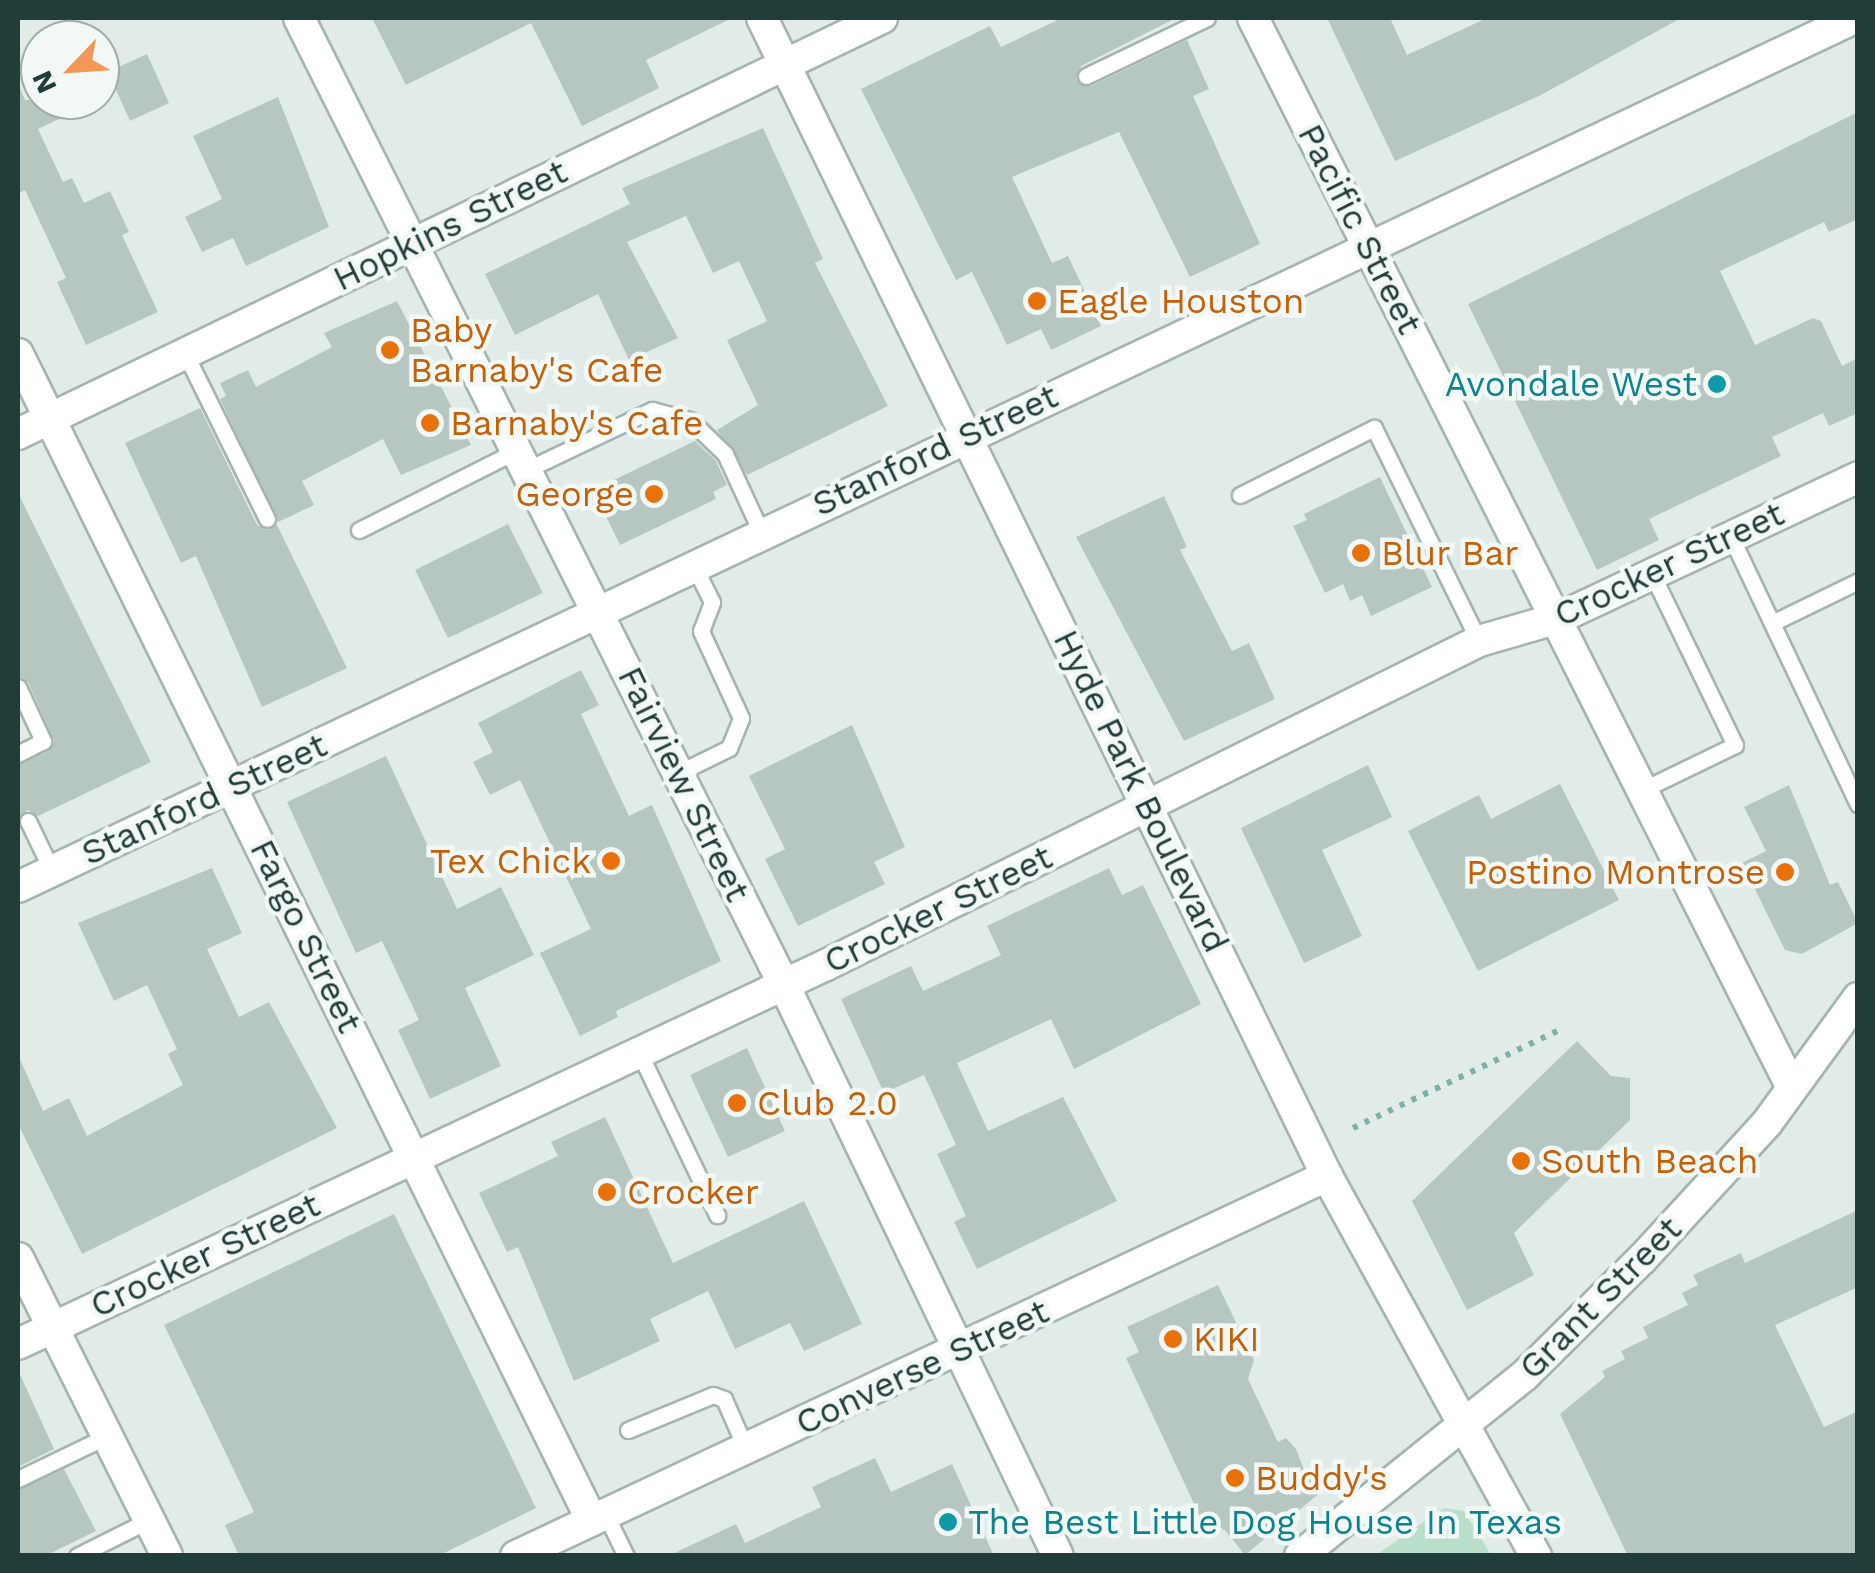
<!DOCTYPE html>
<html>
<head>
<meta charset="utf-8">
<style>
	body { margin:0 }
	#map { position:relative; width:1875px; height:1573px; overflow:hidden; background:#e1ece9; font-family:"Work Sans",sans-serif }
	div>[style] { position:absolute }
	.green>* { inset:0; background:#b9dec9 }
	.building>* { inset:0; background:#b6c7c2 }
	.path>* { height:6px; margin-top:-3px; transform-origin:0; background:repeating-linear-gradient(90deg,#81b0a9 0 5px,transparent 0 13px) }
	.roads { filter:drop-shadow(2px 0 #a4b4b1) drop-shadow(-2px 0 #a4b4b1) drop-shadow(0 2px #a4b4b1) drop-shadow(0 -2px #a4b4b1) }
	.service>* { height:15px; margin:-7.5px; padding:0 7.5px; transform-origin:7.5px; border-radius:7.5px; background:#fff }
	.minor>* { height:30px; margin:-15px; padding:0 15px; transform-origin:15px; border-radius:15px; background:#fff }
	.tertiary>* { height:30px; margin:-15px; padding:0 15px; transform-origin:15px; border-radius:15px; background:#fff }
	.dots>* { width:28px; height:28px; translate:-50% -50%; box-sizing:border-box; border:5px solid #f1f8f6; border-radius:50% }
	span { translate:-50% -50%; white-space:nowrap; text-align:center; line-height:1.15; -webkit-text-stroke:9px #f1f8f6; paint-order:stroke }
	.street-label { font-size:35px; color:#213d3a }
	.food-label { font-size:35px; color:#c56008 }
	.left { translate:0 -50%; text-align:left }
	.right { translate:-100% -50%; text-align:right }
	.culture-label { font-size:35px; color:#0d838f }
	.frame { position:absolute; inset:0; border:20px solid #213d3a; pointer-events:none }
	.north { position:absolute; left:20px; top:20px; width:100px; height:100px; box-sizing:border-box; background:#f1f8f6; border:2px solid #9eadab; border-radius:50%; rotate:245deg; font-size:28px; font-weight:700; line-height:40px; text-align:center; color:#213d3a }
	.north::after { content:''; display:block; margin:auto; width:35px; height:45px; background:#f49656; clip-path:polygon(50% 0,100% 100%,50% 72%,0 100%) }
</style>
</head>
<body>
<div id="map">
	<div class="green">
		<i style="clip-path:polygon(1444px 1508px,1464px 1511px,1491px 1555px,1376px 1555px)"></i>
	</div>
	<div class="building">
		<i style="clip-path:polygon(372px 18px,732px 18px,646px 60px,659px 88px,582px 126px,531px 23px,406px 85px)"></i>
		<i style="clip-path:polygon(1062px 18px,1176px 18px,1081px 66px,1076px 80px,1091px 86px,1187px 40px,1209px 89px,1193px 96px,1260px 244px,1190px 277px,1119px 132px,1012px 177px,1052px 263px,1068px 256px,1101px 326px,1051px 350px,1041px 329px,1007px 345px,972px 272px,956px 280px,861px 89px,990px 26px,1001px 47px)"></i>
		<i style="clip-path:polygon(1327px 18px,1390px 18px,1407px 55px,1487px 18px,1681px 18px,1541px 95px,1395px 161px)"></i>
		<i style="clip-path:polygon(147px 54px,169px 103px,130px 121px,108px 72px)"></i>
		<i style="clip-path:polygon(18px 84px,25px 100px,99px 100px,38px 129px,63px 182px,72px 178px,84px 203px,110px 191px,129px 232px,122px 235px,158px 312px,86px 345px,57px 282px,66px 278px,25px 190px,18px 194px)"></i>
		<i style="clip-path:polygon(278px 97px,329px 227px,246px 266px,233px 238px,202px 252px,185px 217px,222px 199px,193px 136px)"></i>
		<i style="clip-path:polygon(1858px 112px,1858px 219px,1829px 232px,1824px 222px,1720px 271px,1755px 345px,1813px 318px,1821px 321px,1842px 366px,1858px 358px,1858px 413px,1829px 426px,1823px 413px,1772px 437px,1781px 456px,1649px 519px,1659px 540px,1597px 570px,1468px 304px)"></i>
		<i style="clip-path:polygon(763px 128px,823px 259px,815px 263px,888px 406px,747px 475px,717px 430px,758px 405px,727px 340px,767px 321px,739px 261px,713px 273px,686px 216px,627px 242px,678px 338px,629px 360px,598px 294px,515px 335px,485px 274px,630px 204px,622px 188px)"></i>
		<i style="clip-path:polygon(397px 301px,471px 445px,401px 475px,383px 439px,302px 481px,314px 505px,278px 522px,220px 399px,226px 396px,220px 383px,248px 370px,256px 387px,332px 347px,324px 333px)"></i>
		<i style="clip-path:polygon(200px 408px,257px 525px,267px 530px,277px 525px,347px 668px,262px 707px,196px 556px,181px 563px,125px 443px)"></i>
		<i style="clip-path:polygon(695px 441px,716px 461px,727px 485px,713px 492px,716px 499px,620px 545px,593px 490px)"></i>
		<i style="clip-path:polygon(1380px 477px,1432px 587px,1371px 616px,1362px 595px,1350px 601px,1343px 584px,1325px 593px,1293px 526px,1307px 520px,1304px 514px)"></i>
		<i style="clip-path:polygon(18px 493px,151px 762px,38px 816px,28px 810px,18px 818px,18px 765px,48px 751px,54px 741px,28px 682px,18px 676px)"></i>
		<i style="clip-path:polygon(1164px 496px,1187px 547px,1180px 550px,1232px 651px,1249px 643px,1275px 699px,1184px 741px,1076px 537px)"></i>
		<i style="clip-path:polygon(508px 524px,543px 593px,448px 638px,415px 570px)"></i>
		<i style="clip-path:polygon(581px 670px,599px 705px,581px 714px,629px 816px,652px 805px,721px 961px,616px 1011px,618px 1017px,580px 1036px,540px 953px,591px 929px,520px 780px,490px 795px,473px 762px,493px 752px,478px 723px)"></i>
		<i style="clip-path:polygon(852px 725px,905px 847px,874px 862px,885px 884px,798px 926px,765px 859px,785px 849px,749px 776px)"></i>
		<i style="clip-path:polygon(386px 756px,457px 909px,501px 887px,534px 955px,465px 988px,501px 1066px,430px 1099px,398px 1030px,419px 1020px,382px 941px,356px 953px,287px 802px)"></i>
		<i style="clip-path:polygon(1368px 765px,1392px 817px,1322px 850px,1362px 936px,1304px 963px,1241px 828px)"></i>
		<i style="clip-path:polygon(1560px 784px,1619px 900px,1478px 971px,1408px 831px,1479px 795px,1491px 819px)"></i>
		<i style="clip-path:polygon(1789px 785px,1830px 885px,1838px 882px,1858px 923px,1802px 954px,1785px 950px,1742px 863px,1766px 851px,1744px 807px)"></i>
		<i style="clip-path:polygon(212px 868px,242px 933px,207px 949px,239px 1017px,269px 1002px,337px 1128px,82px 1254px,18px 1124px,18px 1055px,43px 1111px,69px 1098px,87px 1136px,183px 1085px,168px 1054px,177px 1049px,147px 985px,114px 1001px,78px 923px)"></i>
		<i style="clip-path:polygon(1109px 868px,1122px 895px,1143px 885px,1201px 1004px,1074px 1069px,1051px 1019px,957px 1063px,988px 1131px,1063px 1097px,1117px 1201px,977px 1269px,954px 1222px,966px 1216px,937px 1154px,956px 1145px,924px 1075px,884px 1093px,841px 999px,911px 966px,923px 991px,1001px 955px,987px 926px)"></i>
		<i style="clip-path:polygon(1577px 1041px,1611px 1076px,1630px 1078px,1630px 1120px,1514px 1233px,1534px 1275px,1467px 1310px,1412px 1201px)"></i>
		<i style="clip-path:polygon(747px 1048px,785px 1131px,728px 1157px,690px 1075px)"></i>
		<i style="clip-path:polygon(605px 1117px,673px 1263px,804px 1201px,862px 1324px,804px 1351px,790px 1323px,735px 1349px,708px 1291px,650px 1319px,660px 1341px,574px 1381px,518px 1247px,507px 1252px,479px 1193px,558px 1156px,551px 1142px)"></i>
		<i style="clip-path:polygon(1858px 1210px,1858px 1287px,1775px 1325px,1824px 1427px,1858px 1411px,1858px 1556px,1628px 1556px,1560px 1414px,1605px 1377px,1602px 1371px,1625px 1359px,1621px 1351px,1648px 1338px,1643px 1327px,1688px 1305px,1682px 1293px,1698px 1285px,1693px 1275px,1741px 1253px,1745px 1263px)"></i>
		<i style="clip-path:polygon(394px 1214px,536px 1508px,438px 1556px,239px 1556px,225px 1525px,254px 1512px,164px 1325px)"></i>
		<i style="clip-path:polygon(1218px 1285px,1254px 1360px,1248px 1379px,1278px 1442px,1286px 1438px,1296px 1449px,1306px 1475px,1321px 1492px,1245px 1555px,1224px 1529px,1210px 1538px,1126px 1358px,1139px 1352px,1127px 1327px)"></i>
		<i style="clip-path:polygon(18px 1370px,54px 1449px,18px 1467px)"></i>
		<i style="clip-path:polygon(875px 1458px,891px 1492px,952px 1464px,994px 1556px,668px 1556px,736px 1524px,745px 1543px,821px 1507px,812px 1487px)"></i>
		<i style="clip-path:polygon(64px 1469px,96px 1531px,45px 1556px,18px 1556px,18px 1490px)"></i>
	</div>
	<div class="path">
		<i style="left:1353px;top:1128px;width:228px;rotate:-25.4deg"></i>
	</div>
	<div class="roads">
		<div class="service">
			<i style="left:1086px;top:76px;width:134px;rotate:-25.6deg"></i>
			<i style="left:185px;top:353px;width:185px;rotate:63.7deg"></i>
			<i style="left:526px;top:470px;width:140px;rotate:-25.5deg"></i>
			<i style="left:652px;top:410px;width:39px;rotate:15deg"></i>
			<i style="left:690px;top:420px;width:49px;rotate:44.2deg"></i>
			<i style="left:725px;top:454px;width:86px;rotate:65.2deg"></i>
			<i style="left:1240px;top:495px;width:150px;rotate:-26.6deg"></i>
			<i style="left:1374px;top:428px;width:237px;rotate:63.8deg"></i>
			<i style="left:359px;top:530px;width:176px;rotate:-26.7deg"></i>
			<i style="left:1731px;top:537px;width:296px;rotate:64.6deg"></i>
			<i style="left:1772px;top:623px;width:96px;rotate:-26deg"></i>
			<i style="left:18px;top:687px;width:60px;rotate:65.2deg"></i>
			<i style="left:43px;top:741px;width:28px;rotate:153deg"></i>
			<i style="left:678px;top:773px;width:57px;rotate:-26.1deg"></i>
			<i style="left:729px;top:748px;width:32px;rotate:-68deg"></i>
			<i style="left:741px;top:718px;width:96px;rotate:-114.7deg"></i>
			<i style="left:701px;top:631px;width:31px;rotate:-69deg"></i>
			<i style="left:712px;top:602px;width:42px;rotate:-116.6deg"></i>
			<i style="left:1644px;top:789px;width:101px;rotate:-25.8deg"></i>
			<i style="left:1735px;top:745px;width:190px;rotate:-115.9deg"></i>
			<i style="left:28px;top:821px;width:55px;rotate:64.4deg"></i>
			<i style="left:639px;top:1052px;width:181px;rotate:64.4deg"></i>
			<i style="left:628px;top:1430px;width:92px;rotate:-22.4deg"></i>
			<i style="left:713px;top:1395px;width:12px;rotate:20deg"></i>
			<i style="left:724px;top:1399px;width:55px;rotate:66.3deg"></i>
			<i style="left:18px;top:1479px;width:99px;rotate:-25.8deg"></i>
			<i style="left:605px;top:1513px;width:48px;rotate:64deg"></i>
			<i style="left:77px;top:1556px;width:80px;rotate:-26.6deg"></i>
		</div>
		<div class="minor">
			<i style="left:762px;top:18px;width:1288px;rotate:63.99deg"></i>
			<i style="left:1327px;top:1176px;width:434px;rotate:61.2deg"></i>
			<i style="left:1253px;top:18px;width:1194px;rotate:63.26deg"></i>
			<i style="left:18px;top:354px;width:1298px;rotate:63.81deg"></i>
			<i style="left:18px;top:434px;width:959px;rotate:-25.71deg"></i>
			<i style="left:18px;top:887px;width:2032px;rotate:-25.32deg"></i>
			<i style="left:18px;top:1258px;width:333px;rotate:63.4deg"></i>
			<i style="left:18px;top:1344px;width:892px;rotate:-25.13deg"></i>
			<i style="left:826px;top:965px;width:729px;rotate:-26.39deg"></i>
			<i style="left:1479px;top:641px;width:83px;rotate:-16deg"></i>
			<i style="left:1559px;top:618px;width:331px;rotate:-25.2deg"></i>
			<i style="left:516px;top:1556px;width:896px;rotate:-25.11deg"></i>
			<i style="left:1300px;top:1556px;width:287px;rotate:-38.8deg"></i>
			<i style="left:1524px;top:1376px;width:165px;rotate:-44.8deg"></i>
			<i style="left:1641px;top:1260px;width:186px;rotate:-47.4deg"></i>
			<i style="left:1767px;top:1123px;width:155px;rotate:-53.9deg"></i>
		</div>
		<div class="tertiary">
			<i style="left:299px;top:18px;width:1082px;rotate:63.36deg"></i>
			<i style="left:784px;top:985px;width:633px;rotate:64.37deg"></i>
		</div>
	</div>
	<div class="dots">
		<i style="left:1037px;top:301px;background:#e8710a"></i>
		<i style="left:390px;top:350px;background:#e8710a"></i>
		<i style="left:1717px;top:384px;background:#0f9aa8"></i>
		<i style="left:430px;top:423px;background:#e8710a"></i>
		<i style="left:654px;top:494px;background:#e8710a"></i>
		<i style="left:1361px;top:553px;background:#e8710a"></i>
		<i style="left:611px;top:861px;background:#e8710a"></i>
		<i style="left:1785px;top:872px;background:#e8710a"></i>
		<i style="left:737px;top:1103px;background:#e8710a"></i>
		<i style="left:1521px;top:1161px;background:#e8710a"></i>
		<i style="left:607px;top:1192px;background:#e8710a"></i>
		<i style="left:1173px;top:1339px;background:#e8710a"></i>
		<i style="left:1235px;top:1478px;background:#e8710a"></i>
		<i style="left:948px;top:1522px;background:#0f9aa8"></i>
	</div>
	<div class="street-label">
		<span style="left:450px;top:225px;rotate:-26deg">Hopkins Street</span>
		<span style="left:1360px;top:229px;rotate:63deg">Pacific Street</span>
		<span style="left:935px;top:450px;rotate:-25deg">Stanford Street</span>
		<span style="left:1669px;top:564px;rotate:-25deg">Crocker Street</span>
		<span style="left:684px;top:784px;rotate:64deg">Fairview Street</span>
		<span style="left:1141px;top:791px;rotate:64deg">Hyde Park Boulevard</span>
		<span style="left:204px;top:799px;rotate:-25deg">Stanford Street</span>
		<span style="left:938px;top:909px;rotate:-26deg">Crocker Street</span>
		<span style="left:306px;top:936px;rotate:64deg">Fargo Street</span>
		<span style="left:205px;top:1255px;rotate:-25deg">Crocker Street</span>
		<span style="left:1600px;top:1298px;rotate:-45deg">Grant Street</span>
		<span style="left:922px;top:1367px;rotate:-25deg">Converse Street</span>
	</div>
	<div class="food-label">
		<span class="left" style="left:1057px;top:301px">Eagle Houston</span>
		<span class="left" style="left:410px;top:350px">Baby<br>Barnaby's Cafe</span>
		<span class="left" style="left:450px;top:423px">Barnaby's Cafe</span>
		<span class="right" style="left:634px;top:494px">George</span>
		<span class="left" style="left:1381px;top:553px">Blur Bar</span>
		<span class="right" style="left:591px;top:861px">Tex Chick</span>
		<span class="right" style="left:1765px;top:872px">Postino Montrose</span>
		<span class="left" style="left:757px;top:1103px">Club 2.0</span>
		<span class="left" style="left:1541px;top:1161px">South Beach</span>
		<span class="left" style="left:627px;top:1192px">Crocker</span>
		<span class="left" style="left:1193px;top:1339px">KIKI</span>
		<span class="left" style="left:1255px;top:1478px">Buddy's</span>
	</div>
	<div class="culture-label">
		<span class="right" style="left:1697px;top:384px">Avondale West</span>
		<span class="left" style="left:968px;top:1522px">The Best Little Dog House In Texas</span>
	</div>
	<div class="frame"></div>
	<div class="north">N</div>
</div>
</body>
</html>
